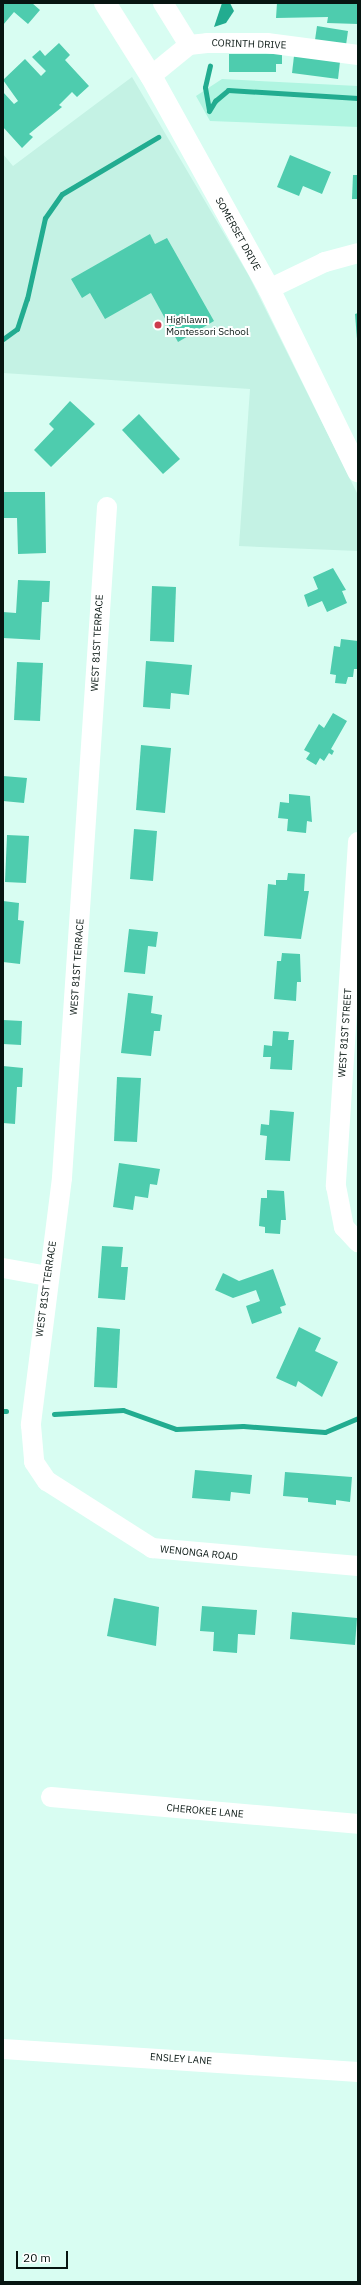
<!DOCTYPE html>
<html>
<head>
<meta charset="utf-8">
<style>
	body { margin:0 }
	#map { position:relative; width:361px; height:2285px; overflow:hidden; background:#d8fdf2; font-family:"IBM Plex Sans",sans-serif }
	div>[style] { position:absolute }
	.built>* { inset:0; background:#c4f2e4 }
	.green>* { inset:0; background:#b0f5e1 }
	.water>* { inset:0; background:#22ac90 }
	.stream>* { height:5px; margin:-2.5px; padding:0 2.5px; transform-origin:2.5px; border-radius:2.5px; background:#22ac90 }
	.building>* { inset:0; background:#4eccae }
	.minor>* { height:20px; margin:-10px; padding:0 10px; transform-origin:10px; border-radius:10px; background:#fff }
	.tertiary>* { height:22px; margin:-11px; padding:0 11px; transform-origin:11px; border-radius:11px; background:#fff }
	.dots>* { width:11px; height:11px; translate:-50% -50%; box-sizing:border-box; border:2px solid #fff; border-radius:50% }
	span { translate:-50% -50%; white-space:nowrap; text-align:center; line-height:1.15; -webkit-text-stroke:4px #fff; paint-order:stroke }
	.street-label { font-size:10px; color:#071511 }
	.poi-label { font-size:10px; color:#071511 }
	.left { translate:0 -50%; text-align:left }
	.frame { position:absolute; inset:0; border:4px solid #071511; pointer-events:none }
	.scale { position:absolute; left:16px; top:2251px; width:52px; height:18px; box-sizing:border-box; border:2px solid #071511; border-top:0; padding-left:5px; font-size:12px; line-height:14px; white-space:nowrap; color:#071511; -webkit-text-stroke:3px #fff; paint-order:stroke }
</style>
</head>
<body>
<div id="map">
	<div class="built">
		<i style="clip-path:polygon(132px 77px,249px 276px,358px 495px,358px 551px,239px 546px,250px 389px,3px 373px,3px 154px,13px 166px)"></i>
	</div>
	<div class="green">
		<i style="clip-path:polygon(222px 79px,358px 86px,358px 127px,210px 121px,196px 96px)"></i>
	</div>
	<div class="water">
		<i style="clip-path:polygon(222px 3px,230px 3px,234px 11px,226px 23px,214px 27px)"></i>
	</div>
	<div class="stream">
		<i style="left:209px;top:110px;width:23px;rotate:-100deg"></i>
		<i style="left:205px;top:87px;width:22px;rotate:-77deg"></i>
		<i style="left:209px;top:111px;width:12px;rotate:-59deg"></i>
		<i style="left:215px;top:101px;width:17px;rotate:-40deg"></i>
		<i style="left:228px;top:90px;width:130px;rotate:3.5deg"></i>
		<i style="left:3px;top:339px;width:17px;rotate:-36deg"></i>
		<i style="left:17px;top:329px;width:32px;rotate:-72deg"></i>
		<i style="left:27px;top:299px;width:83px;rotate:-77.5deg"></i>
		<i style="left:45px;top:218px;width:29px;rotate:-55deg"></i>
		<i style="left:62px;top:194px;width:112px;rotate:-30.7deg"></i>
		<i style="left:3px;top:1411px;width:3px"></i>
		<i style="left:54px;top:1414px;width:69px;rotate:-3.3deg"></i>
		<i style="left:123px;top:1410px;width:56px;rotate:19.7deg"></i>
		<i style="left:176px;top:1429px;width:67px;rotate:-2.6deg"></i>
		<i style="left:243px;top:1426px;width:82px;rotate:4.2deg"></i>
		<i style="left:325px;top:1432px;width:36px;rotate:-23deg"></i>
	</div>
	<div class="building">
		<i style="clip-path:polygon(3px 3px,32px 3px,40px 10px,28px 24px,14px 12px,3px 25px)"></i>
		<i style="clip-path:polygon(277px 3px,358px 3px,358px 24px,327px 23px,328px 17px,276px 18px)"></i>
		<i style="clip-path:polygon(317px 26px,348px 31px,346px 45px,315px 40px)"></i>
		<i style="clip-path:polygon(59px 43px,70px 55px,65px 60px,89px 86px,77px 97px,72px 92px,59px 105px,62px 107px,29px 134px,33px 137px,22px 148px,3px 127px,3px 92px,14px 104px,18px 101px,3px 80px,25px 59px,41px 76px,46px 71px,32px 57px,40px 50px,45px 56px)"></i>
		<i style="clip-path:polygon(229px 54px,282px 54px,282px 64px,276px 64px,276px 72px,229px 72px)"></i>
		<i style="clip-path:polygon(294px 56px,340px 62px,338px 79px,292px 73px)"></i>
		<i style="clip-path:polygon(290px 155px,331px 172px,322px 194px,303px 186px,299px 196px,277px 187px)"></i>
		<i style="clip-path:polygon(353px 175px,358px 175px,358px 199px,352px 199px)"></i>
		<i style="clip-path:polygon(150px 234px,155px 244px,167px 238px,214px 321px,178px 342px,151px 293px,105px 319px,90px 293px,82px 298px,71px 279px)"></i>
		<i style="clip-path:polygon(358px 313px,358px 339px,357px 339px,355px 314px)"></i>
		<i style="clip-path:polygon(70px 401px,95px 424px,51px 467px,34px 450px,54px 429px,49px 424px)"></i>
		<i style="clip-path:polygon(139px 414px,180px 459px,163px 474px,122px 430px)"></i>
		<i style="clip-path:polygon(3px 492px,45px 492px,46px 553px,18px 554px,17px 518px,3px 518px)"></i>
		<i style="clip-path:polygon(333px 568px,346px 590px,342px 591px,347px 603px,327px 612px,322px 601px,308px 607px,304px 595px,318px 589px,313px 577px)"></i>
		<i style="clip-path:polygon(18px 580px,50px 581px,49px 602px,42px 602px,40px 640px,3px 638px,3px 612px,16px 613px)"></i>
		<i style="clip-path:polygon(152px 586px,176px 587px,174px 642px,150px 641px)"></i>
		<i style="clip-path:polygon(341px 639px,358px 641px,357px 669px,354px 669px,353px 677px,348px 677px,346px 684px,335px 683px,336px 675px,330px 674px,334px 646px,340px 647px)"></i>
		<i style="clip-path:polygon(146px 661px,192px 665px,189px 695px,171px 693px,170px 709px,143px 707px)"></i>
		<i style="clip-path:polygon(17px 662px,43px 663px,40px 721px,14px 720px)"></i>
		<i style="clip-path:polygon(333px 713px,347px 721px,331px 749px,334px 751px,332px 755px,329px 753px,324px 761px,320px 758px,316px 765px,306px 759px,310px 753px,304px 750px,319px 724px,324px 728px)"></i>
		<i style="clip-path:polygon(141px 745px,171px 748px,165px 813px,136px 810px)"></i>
		<i style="clip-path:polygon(3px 776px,27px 778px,24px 803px,3px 801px)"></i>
		<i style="clip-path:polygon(289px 794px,310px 796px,312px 822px,307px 821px,306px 833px,287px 831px,288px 819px,278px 818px,280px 802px,289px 803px)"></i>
		<i style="clip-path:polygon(134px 829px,157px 831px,153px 881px,130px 879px)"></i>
		<i style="clip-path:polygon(7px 835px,29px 836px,26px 883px,5px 882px)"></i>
		<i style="clip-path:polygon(288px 873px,305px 874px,304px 891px,309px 891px,301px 939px,264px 936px,268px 884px,276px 885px,276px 880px,287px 880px)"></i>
		<i style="clip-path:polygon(3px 901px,19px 903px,18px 920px,24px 921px,20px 964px,3px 962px)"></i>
		<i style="clip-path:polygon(129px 929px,158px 932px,156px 947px,148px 946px,145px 974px,124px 972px)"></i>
		<i style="clip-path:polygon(282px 953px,300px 954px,301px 982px,297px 982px,296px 1001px,274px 999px,277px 961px,281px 961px)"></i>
		<i style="clip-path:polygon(128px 993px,153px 996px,151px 1013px,162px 1015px,160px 1031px,154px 1031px,151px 1056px,121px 1053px)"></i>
		<i style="clip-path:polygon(3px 1020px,22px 1021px,21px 1045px,3px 1044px)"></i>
		<i style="clip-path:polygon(273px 1031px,289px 1032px,288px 1040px,294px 1040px,292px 1070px,270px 1069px,271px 1057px,263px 1057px,264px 1045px,272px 1046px)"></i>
		<i style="clip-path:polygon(3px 1066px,23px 1068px,22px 1087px,17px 1087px,15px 1124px,3px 1123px)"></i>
		<i style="clip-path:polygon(117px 1077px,141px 1078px,137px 1142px,114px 1141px)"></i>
		<i style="clip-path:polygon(270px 1110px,294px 1112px,290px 1161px,265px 1160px,267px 1136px,260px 1135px,261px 1124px,269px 1125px)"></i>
		<i style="clip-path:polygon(119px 1163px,160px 1169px,157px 1185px,150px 1184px,148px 1198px,135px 1196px,133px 1210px,113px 1207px)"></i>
		<i style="clip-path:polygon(267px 1190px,284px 1191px,286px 1220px,281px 1220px,280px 1234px,265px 1233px,265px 1227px,259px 1226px,261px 1198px,267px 1198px)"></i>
		<i style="clip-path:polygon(102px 1246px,123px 1247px,121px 1267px,128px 1267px,125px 1300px,98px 1298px)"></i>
		<i style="clip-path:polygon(273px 1269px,286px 1305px,280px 1307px,282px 1313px,252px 1324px,246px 1306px,260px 1301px,256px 1290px,233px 1298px,215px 1290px,223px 1273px,239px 1281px)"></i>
		<i style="clip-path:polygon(97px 1327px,120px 1329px,117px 1388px,94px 1387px)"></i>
		<i style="clip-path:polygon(299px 1327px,321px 1338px,315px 1351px,338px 1362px,322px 1397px,298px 1381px,296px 1387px,276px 1378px)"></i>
		<i style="clip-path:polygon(195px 1470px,252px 1475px,250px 1494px,231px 1492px,230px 1501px,192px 1498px)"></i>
		<i style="clip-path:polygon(285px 1472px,352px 1477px,350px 1502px,336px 1500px,336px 1505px,308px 1502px,308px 1498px,283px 1496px)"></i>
		<i style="clip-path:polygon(114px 1598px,159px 1607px,156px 1646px,107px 1636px)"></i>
		<i style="clip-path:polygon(202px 1606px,257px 1610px,255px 1635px,238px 1634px,237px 1653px,213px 1651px,214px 1632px,200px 1631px)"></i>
		<i style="clip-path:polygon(292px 1612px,357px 1618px,355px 1645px,290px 1639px)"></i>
	</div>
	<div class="minor">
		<i style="left:163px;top:3px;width:49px;rotate:58.2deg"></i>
		<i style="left:151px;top:76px;width:49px;rotate:-39.2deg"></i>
		<i style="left:189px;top:45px;width:18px;rotate:-6deg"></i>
		<i style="left:207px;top:43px;width:60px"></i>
		<i style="left:267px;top:43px;width:92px;rotate:7.5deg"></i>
		<i style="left:269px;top:289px;width:62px;rotate:-25.7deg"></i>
		<i style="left:325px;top:262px;width:34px;rotate:-15deg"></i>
		<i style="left:107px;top:507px;width:673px;rotate:93.84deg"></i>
		<i style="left:62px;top:1178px;width:249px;rotate:97.2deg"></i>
		<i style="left:31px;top:1425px;width:37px;rotate:85deg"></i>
		<i style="left:34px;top:1462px;width:23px;rotate:56deg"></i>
		<i style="left:47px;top:1481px;width:125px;rotate:32.5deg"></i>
		<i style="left:152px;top:1548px;width:207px;rotate:5deg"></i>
		<i style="left:358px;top:842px;width:345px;rotate:93.7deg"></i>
		<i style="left:336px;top:1186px;width:42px;rotate:79deg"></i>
		<i style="left:344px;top:1227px;width:21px;rotate:47deg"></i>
		<i style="left:3px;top:1268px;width:46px;rotate:10.1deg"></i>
		<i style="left:51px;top:1797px;width:308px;rotate:5deg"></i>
		<i style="left:3px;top:2049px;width:356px;rotate:3.7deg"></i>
	</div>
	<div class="tertiary">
		<i style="left:105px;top:3px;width:86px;rotate:57.8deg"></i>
		<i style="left:151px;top:76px;width:244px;rotate:61deg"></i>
		<i style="left:269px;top:289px;width:203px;rotate:63.9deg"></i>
	</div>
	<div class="dots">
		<i style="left:158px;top:325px;background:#cc3c4d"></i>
	</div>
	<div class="street-label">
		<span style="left:249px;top:44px;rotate:2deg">CORINTH DRIVE</span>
		<span style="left:238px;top:234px;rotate:61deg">SOMERSET DRIVE</span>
		<span style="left:97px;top:643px;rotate:-87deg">WEST 81ST TERRACE</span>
		<span style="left:77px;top:967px;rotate:-86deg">WEST 81ST TERRACE</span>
		<span style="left:345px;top:1033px;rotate:-86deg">WEST 81ST STREET</span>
		<span style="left:46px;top:1289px;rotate:-82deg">WEST 81ST TERRACE</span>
		<span style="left:199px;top:1553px;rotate:6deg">WENONGA ROAD</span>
		<span style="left:205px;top:1811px;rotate:5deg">CHEROKEE LANE</span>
		<span style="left:181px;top:2059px;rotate:4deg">ENSLEY LANE</span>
	</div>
	<div class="poi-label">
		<span class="left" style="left:166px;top:325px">Highlawn<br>Montessori School</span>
	</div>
	<div class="frame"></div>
	<div class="scale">20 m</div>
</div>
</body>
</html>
